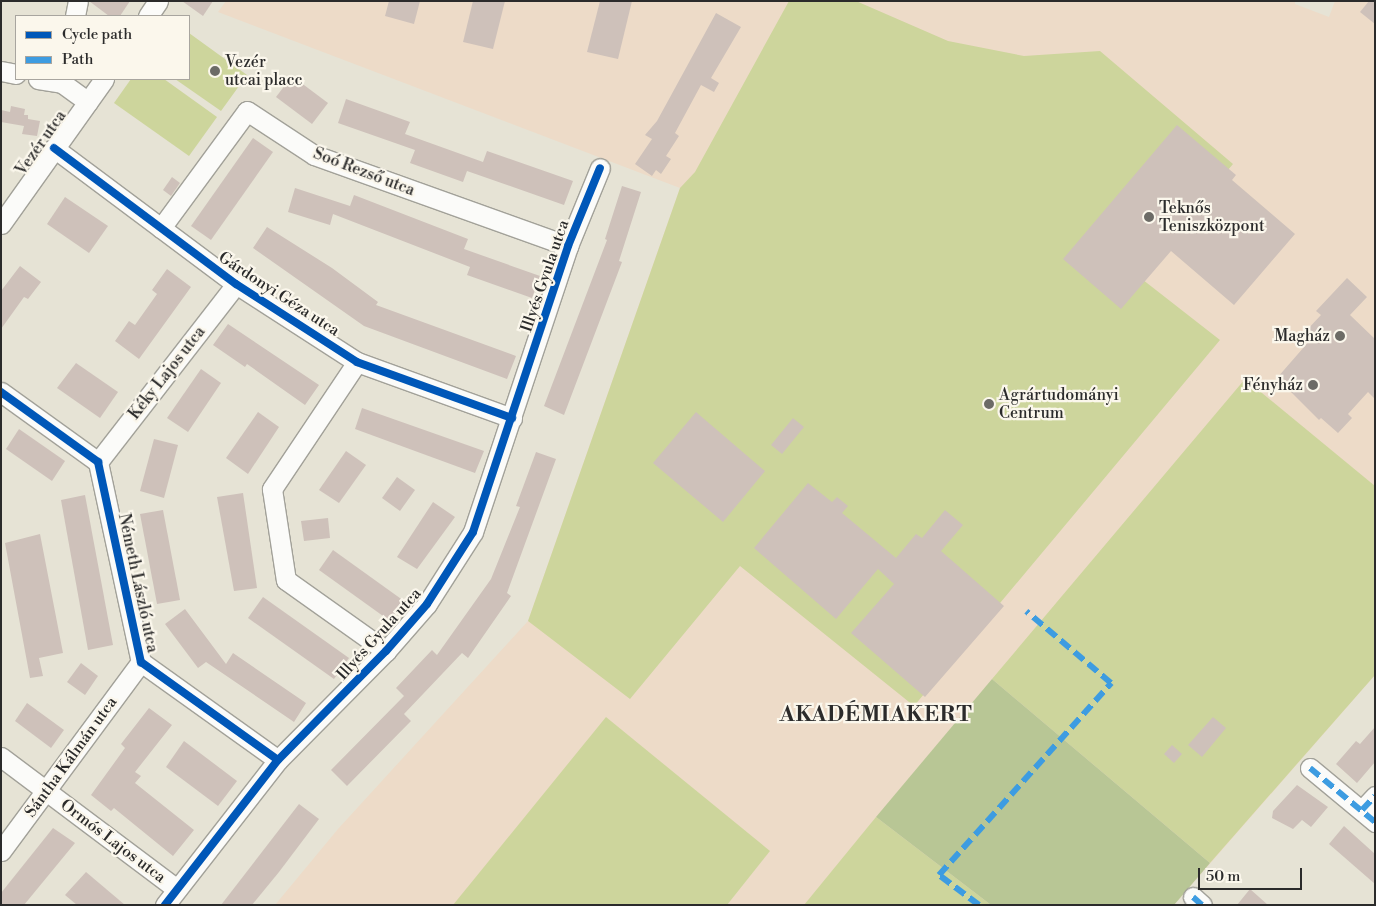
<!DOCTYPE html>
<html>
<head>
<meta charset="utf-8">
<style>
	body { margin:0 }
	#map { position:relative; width:1376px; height:906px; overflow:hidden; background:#e6e3d5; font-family:"Libre Bodoni",serif }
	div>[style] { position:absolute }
	.built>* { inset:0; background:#eddbc8 }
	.green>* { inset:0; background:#cdd59c }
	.forest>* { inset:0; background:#b8c695 }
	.building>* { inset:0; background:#cec1ba }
	.roads { filter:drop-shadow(1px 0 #a2a199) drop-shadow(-1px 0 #a2a199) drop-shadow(0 1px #a2a199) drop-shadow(0 -1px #a2a199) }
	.minor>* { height:19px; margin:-9.5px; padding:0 9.5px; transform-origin:9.5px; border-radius:9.5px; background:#fbfbf9 }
	.quiet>* { height:6px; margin-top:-3px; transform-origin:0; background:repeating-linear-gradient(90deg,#3d9ce1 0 12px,transparent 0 18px) }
	.cycleway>* { height:8px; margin:-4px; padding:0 4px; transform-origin:4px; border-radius:4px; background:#0057b8 }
	.dots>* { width:14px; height:14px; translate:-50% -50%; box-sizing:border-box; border:2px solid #fbf7ec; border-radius:50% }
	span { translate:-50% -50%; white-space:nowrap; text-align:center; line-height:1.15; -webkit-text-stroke:4.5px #fbf7ec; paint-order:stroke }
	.poi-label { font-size:16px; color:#2b2b2b }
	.left { translate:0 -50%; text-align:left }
	.right { translate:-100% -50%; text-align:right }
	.street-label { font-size:16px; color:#2b2b2b }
	.district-label { font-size:21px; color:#2b2b2b; font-weight:700; letter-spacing:1px }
	.frame { position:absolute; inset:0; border:2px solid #2b2b2b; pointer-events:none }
	.legend { position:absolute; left:15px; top:15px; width:175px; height:65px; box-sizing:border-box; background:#fbf7ec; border:1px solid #a8a59f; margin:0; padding:6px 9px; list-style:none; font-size:15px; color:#2b2b2b }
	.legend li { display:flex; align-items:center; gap:10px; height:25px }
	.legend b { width:25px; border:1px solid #a8a59f }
	.scale { position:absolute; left:1198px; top:868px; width:104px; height:22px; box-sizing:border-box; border:2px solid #2b2b2b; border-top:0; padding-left:6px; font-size:15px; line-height:18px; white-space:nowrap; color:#2b2b2b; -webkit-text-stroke:4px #fbf7ec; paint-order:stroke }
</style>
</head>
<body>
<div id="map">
	<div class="built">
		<i style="clip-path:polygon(226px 1px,1295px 1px,1295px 4px,1329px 17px,1335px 1px,1375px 1px,1375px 675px,1174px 905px,275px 905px,338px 829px,528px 621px,680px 188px,218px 12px)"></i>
	</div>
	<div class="green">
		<i style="clip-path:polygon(789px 1px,856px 1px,948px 41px,1024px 56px,1100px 51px,1233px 164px,1138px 276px,1220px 340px,914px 706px,740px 566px,630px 699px,528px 621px,680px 188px,695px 172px)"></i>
		<i style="clip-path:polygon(189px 33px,247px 75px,221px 111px,175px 79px,189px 79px)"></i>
		<i style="clip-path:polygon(131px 79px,164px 79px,217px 117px,189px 156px,114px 103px)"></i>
		<i style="clip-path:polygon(1245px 379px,1375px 486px,1375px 675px,1210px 863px,992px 679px)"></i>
		<i style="clip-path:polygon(606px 717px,770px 851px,727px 905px,453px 905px)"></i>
		<i style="clip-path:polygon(876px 817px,991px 905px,804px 905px)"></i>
	</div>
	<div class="forest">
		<i style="clip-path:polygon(992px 679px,1210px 863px,1174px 905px,991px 905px,876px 817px)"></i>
	</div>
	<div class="building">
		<i style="clip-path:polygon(89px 1px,130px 1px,120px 16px,109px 16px)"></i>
		<i style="clip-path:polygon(182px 1px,213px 1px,203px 16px)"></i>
		<i style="clip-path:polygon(389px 1px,420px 1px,414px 24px,385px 16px)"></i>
		<i style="clip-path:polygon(473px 1px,505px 1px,493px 49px,463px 42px)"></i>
		<i style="clip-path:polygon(600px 1px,632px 1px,618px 59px,587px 52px)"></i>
		<i style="clip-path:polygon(1369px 1px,1375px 1px,1375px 24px,1360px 12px)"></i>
		<i style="clip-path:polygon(716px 13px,741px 27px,711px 78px,719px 83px,714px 92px,701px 85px,675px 133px,679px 136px,666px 156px,671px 159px,661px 174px,656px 170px,652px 176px,635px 164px,652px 139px,645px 135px,657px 121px)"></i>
		<i style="clip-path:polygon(292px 76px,328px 103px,312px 124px,276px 97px)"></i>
		<i style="clip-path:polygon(346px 99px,410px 122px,405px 134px,483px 162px,487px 151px,573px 181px,564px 205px,467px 171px,463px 182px,410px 163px,415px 150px,338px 123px)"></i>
		<i style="clip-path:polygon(11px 106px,25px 109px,24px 115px,28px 115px,28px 119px,40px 121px,37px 136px,22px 134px,24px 126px,1px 122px,1px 110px,10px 112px)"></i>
		<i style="clip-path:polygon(1177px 125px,1236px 175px,1232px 180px,1295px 234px,1234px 305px,1171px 251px,1121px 309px,1063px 259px)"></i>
		<i style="clip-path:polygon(253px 138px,273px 152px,211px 240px,191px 226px)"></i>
		<i style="clip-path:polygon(172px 177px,180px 183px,171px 196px,163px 190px)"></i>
		<i style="clip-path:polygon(622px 186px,641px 192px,619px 261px,622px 262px,564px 415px,544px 406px,607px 240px,605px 239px)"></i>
		<i style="clip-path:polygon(295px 188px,350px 206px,354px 195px,468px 239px,464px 249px,540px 276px,532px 298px,467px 275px,470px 267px,333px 214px,330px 225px,288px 212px)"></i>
		<i style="clip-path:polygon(65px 197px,108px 226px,89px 253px,47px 224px)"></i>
		<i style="clip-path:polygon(267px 227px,332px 268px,378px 302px,376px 305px,516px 356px,507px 379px,364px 326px,253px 248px)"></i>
		<i style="clip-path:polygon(20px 266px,41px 282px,28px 299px,24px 297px,1px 329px,1px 291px)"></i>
		<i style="clip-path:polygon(167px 269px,191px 287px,139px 359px,115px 341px,129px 321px,135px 325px,157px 294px,152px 290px)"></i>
		<i style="clip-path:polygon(1347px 278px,1367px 297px,1350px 315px,1375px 339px,1375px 399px,1368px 392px,1348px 414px,1352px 418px,1338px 433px,1321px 418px,1319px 420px,1277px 378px,1311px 339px,1304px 333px,1321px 315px,1316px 311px)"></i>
		<i style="clip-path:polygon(228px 324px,319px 385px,305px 405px,247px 364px,245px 367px,213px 345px)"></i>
		<i style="clip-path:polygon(76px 363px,118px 392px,100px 418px,57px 388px)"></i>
		<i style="clip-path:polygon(201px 369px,221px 383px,188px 432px,167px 418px)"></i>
		<i style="clip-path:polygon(362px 408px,484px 451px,475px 473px,355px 429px)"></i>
		<i style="clip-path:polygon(258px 412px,279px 427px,248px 474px,226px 458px)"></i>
		<i style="clip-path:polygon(696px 412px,765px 471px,723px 522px,653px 463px)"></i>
		<i style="clip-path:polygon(793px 418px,804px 427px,782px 454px,771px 445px)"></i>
		<i style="clip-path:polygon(19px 429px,65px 461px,52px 481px,6px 449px)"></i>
		<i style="clip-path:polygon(154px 439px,178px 445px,164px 498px,140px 491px)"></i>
		<i style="clip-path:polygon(346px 451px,366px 465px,339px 503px,319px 490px)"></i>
		<i style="clip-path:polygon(536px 452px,556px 459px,507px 593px,511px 596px,468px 658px,462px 653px,404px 714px,411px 721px,347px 786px,331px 770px,404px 696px,396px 688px,432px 650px,437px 655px,491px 579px,520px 507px,516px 506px)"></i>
		<i style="clip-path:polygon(397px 477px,415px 490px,400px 511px,382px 498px)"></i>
		<i style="clip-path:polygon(808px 483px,832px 502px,837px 497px,848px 506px,842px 513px,896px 558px,916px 534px,922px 538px,945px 510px,963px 525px,941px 551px,1004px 606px,925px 697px,851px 633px,894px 584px,878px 569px,836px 619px,754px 548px)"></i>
		<i style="clip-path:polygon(243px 493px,257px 588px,234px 591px,217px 497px)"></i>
		<i style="clip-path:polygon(85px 495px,113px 645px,88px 650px,61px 500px)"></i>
		<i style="clip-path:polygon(433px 502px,455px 517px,417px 569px,397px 557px)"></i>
		<i style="clip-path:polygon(163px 510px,180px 600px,157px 604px,140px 514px)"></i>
		<i style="clip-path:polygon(328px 518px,330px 538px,304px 541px,301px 521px)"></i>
		<i style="clip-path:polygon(40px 534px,63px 653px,39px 658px,43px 676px,30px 678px,5px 543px)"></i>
		<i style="clip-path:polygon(333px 550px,404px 601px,390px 621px,319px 570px)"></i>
		<i style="clip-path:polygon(263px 597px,349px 658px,334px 679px,248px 618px)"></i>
		<i style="clip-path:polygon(185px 609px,226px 664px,233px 653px,306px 703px,294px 722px,206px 662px,198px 668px,165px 624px)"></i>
		<i style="clip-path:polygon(81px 663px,98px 676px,85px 695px,67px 682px)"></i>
		<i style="clip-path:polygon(27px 703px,64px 730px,51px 748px,15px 721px)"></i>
		<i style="clip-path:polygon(149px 708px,172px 725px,135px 772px,141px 776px,135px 783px,194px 830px,173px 856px,114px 808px,111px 811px,91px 795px,125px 748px,121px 744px)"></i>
		<i style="clip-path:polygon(1213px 717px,1226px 728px,1202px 757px,1188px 745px)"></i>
		<i style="clip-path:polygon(1375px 727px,1375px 762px,1357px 783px,1336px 764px,1356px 741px,1360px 744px)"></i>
		<i style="clip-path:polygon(184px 741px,237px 781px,218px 806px,166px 767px)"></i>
		<i style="clip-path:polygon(1172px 745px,1182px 754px,1174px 763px,1164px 754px)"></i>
		<i style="clip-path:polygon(1297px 785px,1328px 807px,1311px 827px,1302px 820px,1293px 829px,1272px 818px,1273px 811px)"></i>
		<i style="clip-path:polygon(299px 804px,319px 819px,279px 872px,252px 905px,221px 905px)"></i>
		<i style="clip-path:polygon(1344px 826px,1375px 854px,1375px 884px,1329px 844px)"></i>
		<i style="clip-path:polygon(53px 828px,75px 843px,24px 905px,1px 905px,1px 893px)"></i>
		<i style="clip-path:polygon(86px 872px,125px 905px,77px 905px,65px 895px)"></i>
		<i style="clip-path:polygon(1250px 889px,1268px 905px,1237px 905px)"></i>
	</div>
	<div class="roads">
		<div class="minor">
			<i style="left:75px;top:16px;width:15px;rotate:-79deg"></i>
			<i style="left:148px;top:16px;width:18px;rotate:-56deg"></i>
			<i style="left:1px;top:71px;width:15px;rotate:11deg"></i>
			<i style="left:38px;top:79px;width:24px;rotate:9deg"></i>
			<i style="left:62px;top:83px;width:32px;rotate:36deg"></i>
			<i style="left:54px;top:148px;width:227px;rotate:36.8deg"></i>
			<i style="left:236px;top:284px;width:144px;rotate:32.8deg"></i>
			<i style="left:357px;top:362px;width:165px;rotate:19.9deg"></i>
			<i style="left:1px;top:224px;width:178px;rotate:-54.6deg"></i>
			<i style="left:161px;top:228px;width:145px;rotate:-53.7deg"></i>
			<i style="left:247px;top:111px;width:80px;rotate:33.3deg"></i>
			<i style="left:314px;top:155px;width:270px;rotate:19.7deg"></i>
			<i style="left:357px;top:362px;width:153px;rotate:123.8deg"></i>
			<i style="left:272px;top:489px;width:92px;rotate:81.3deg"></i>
			<i style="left:286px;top:580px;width:123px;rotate:35.4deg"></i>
			<i style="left:1px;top:392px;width:120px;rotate:35.8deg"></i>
			<i style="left:98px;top:462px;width:205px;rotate:77.9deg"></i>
			<i style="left:141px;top:662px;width:168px;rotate:35.6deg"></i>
			<i style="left:98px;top:462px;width:225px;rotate:-52.2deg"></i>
			<i style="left:1px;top:757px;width:220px;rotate:36.9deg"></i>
			<i style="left:1310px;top:768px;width:85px;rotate:39.7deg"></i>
			<i style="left:1362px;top:810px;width:19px;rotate:-47deg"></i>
			<i style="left:1px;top:851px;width:235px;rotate:-53.5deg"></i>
			<i style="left:1193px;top:897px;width:12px;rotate:42deg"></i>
			<i style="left:165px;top:905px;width:184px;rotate:-52.1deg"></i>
			<i style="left:278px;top:760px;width:153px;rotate:-45.3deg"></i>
			<i style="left:386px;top:651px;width:62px;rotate:-48.9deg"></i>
			<i style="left:427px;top:604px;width:85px;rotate:-57.4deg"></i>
			<i style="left:473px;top:532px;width:301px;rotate:-71.6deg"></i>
			<i style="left:568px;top:246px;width:84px;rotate:-67.7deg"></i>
		</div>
	</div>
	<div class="quiet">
		<i style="left:1310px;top:768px;width:85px;rotate:39.7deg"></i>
		<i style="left:1362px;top:810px;width:19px;rotate:-47deg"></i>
		<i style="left:1193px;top:897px;width:12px;rotate:42deg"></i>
		<i style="left:979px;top:905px;width:50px;rotate:-143.1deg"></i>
		<i style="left:939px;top:875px;width:258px;rotate:-48.1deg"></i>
		<i style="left:1111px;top:683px;width:111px;rotate:-139.7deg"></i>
	</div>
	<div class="cycleway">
		<i style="left:54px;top:148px;width:227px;rotate:36.8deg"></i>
		<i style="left:236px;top:284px;width:144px;rotate:32.8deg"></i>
		<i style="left:357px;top:362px;width:165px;rotate:19.9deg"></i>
		<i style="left:1px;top:392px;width:120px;rotate:35.8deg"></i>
		<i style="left:98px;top:462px;width:205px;rotate:77.9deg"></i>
		<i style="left:141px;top:662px;width:168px;rotate:35.6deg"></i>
		<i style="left:165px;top:905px;width:184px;rotate:-52.1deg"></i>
		<i style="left:278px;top:760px;width:153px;rotate:-45.3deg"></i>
		<i style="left:386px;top:651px;width:62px;rotate:-48.9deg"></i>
		<i style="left:427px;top:604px;width:85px;rotate:-57.4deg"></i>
		<i style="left:473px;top:532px;width:301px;rotate:-71.6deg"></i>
		<i style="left:568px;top:246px;width:84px;rotate:-67.7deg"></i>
	</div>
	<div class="dots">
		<i style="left:215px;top:71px;background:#6c6b66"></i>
		<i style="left:1149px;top:217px;background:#6c6b66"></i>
		<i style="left:1340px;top:336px;background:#6c6b66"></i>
		<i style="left:1313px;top:385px;background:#6c6b66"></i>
		<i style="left:989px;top:404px;background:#6c6b66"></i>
	</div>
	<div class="poi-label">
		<span class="left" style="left:225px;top:71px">Vezér<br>utcai placc</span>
		<span class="left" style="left:1159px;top:217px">Teknős<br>Teniszközpont</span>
		<span class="right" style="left:1330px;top:336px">Magház</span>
		<span class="right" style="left:1303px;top:385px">Fényház</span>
		<span class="left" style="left:999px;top:404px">Agrártudományi<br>Centrum</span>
	</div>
	<div class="street-label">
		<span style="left:41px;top:143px;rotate:-55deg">Vezér utca</span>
		<span style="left:364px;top:172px;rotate:21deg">Soó Rezső utca</span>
		<span style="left:545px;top:276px;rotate:-71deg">Illyés Gyula utca</span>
		<span style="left:279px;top:294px;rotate:33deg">Gárdonyi Géza utca</span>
		<span style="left:167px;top:373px;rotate:-52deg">Kéky Lajos utca</span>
		<span style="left:138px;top:583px;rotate:78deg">Németh László utca</span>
		<span style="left:379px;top:634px;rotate:-48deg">Illyés Gyula utca</span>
		<span style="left:71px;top:757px;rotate:-54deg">Sántha Kálmán utca</span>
		<span style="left:113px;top:841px;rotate:37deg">Ormós Lajos utca</span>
	</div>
	<div class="district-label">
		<span style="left:876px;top:715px">AKADÉMIAKERT</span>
	</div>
	<div class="frame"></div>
	<ul class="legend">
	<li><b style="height:6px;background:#0057b8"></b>Cycle path</li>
	<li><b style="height:6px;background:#3d9ce1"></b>Path</li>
	</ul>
	<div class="scale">50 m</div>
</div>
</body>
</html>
